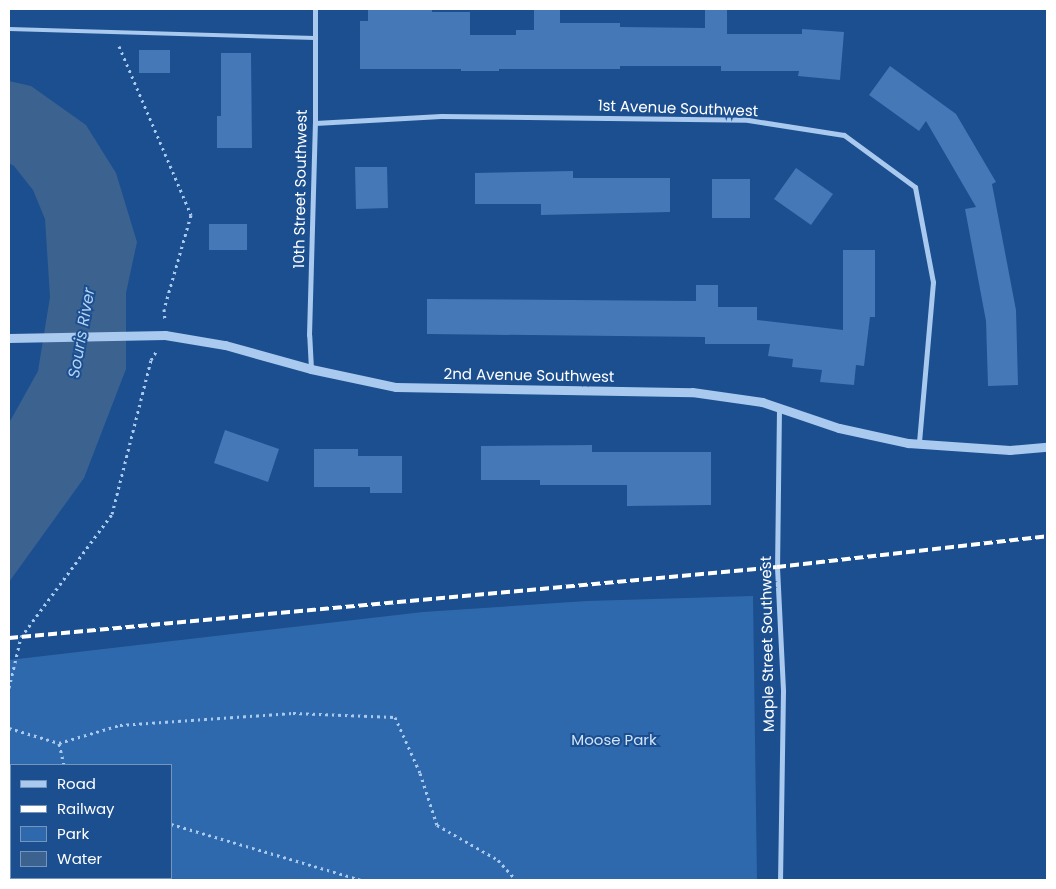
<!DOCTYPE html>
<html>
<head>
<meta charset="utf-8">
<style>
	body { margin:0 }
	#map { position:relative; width:1056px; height:889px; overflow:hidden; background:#1b4f8f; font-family:Poppins,sans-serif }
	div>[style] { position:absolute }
	.green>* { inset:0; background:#2e69ad }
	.water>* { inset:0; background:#3c6290 }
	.building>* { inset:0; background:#4478b7 }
	.path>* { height:3px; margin-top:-1.5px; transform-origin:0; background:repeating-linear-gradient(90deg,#a9c9ee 0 2.5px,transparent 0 6.5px) }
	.service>* { height:4px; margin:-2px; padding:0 2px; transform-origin:2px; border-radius:2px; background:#a9c9ee }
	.minor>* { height:5px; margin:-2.5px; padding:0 2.5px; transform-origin:2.5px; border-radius:2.5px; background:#a9c9ee }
	.tertiary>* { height:9px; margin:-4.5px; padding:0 4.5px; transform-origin:4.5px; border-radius:4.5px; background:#a9c9ee }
	.rail>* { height:4px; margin-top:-2px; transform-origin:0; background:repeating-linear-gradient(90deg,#fff 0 9px,transparent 0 13px) }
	span { translate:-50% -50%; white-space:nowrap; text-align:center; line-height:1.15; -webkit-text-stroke:4px #1b4f8f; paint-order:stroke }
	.street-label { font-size:15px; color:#fff }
	.park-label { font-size:15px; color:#cfe3fa }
	.water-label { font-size:16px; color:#b5d3f5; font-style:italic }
	.frame { position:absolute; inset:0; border:10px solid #fff; pointer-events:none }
	.legend { position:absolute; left:10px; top:764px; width:162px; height:115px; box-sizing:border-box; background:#1b4f8f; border:1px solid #7695bc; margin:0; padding:6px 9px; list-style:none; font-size:15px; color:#fff }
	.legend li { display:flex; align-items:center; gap:10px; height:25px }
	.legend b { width:25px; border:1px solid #7695bc }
</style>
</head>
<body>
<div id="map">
	<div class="green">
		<i style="clip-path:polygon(evenodd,753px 596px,757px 880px,9px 880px,9px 660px,423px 612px,587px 601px,753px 596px,11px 765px,171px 765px,171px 878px,11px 878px,11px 765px)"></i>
	</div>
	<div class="water">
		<i style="clip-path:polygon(9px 81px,31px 86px,86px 125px,116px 173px,137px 242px,126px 293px,126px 369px,84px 478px,9px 582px,9px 423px,38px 371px,50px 297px,45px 219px,33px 190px,14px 166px,9px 163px)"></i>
	</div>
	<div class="building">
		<i style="clip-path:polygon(368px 9px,432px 9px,432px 12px,470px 12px,470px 35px,516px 35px,516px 30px,534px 30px,534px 9px,560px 9px,560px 23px,620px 23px,620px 27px,705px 28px,705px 9px,727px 9px,727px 34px,802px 34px,802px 29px,844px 32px,840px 80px,798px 76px,799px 71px,721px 71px,721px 66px,620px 66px,620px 69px,499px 69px,499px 71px,461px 71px,461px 69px,360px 69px,360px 21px,368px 21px)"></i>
		<i style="clip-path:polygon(139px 50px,170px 50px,170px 73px,139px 73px)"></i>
		<i style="clip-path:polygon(221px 53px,251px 53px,252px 148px,217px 148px,217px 116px,221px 116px)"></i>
		<i style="clip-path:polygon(890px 66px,956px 114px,996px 182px,992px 184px,1016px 310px,1018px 385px,988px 386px,986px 321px,965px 209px,976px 207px,926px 121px,919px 131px,869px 95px)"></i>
		<i style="clip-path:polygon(355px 167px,387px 167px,388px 208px,356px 209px)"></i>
		<i style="clip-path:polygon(796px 168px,833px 194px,811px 225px,774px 199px)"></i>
		<i style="clip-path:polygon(573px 171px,573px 178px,670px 178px,670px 212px,541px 215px,541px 204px,475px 204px,475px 173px)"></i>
		<i style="clip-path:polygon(712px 179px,750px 179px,750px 218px,712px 218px)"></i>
		<i style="clip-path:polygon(209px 224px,247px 224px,247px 250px,209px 250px)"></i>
		<i style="clip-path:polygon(843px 250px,875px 250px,875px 317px,870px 317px,864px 366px,856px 365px,854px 385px,820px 382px,822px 370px,792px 367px,793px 359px,768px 356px,770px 344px,705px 344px,705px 337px,427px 334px,427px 299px,696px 301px,696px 285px,718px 285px,718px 307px,757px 307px,757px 320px,843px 330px)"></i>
		<i style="clip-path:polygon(225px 430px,279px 449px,268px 482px,214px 463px)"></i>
		<i style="clip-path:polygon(592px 445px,592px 452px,711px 452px,711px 505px,627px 506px,627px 485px,540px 485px,540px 480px,481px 480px,481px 446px)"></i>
		<i style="clip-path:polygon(314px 449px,358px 449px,358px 456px,402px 456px,402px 493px,370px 493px,370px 487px,314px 487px)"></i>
	</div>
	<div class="path">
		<i style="left:119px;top:46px;width:184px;rotate:66.9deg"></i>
		<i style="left:191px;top:215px;width:98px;rotate:106deg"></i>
		<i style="left:164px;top:309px;width:12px;rotate:85deg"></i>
		<i style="left:9px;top:688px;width:52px;rotate:-76.8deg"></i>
		<i style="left:21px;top:637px;width:153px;rotate:-53.5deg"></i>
		<i style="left:112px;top:514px;width:159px;rotate:-75.8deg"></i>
		<i style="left:151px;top:360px;width:12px;rotate:-59deg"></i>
		<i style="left:9px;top:728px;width:52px;rotate:16.7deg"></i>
		<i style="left:64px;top:765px;width:23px;rotate:-103deg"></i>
		<i style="left:59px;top:743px;width:64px;rotate:-16.4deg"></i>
		<i style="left:120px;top:725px;width:173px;rotate:-4deg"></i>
		<i style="left:293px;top:713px;width:102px;rotate:2.2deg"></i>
		<i style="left:395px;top:717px;width:61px;rotate:65.9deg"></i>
		<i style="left:420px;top:773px;width:55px;rotate:71.9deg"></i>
		<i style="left:437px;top:825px;width:70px;rotate:29.8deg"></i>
		<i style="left:498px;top:860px;width:27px;rotate:48deg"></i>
		<i style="left:171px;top:824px;width:198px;rotate:16.4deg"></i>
		<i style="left:91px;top:880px;width:4px;rotate:-34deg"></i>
	</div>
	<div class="service">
		<i style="left:9px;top:29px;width:306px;rotate:1.7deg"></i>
	</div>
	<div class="minor">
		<i style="left:315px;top:123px;width:126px;rotate:-3.2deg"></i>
		<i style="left:441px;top:116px;width:307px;rotate:0.7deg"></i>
		<i style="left:748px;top:120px;width:97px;rotate:8.9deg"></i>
		<i style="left:844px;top:135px;width:88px;rotate:36.2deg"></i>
		<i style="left:915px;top:187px;width:97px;rotate:79.3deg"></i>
		<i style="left:933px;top:282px;width:162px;rotate:95deg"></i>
		<i style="left:311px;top:369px;width:34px;rotate:-93deg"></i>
		<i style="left:309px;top:335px;width:212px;rotate:-88.4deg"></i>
		<i style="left:315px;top:123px;width:114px;rotate:-90deg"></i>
		<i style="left:779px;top:408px;width:159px;rotate:90.7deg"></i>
		<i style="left:777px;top:567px;width:124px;rotate:87.2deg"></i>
		<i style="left:783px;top:691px;width:189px;rotate:90.9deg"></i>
	</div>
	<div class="tertiary">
		<i style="left:9px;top:338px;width:156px;rotate:-1.1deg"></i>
		<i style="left:165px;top:335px;width:61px;rotate:9.5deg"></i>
		<i style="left:225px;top:345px;width:89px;rotate:15.6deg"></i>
		<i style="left:311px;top:369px;width:87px;rotate:12deg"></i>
		<i style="left:396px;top:387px;width:296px;rotate:1deg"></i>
		<i style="left:692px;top:392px;width:71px;rotate:8.1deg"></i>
		<i style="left:762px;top:402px;width:81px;rotate:18.7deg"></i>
		<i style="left:839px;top:428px;width:71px;rotate:12.3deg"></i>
		<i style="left:908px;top:443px;width:102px;rotate:3.9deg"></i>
		<i style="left:1010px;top:450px;width:37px;rotate:-5deg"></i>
	</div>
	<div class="rail">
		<i style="left:9px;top:638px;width:771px;rotate:-5.28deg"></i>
		<i style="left:777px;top:567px;width:272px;rotate:-6.5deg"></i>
	</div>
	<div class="street-label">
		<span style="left:678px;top:108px;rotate:2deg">1st Avenue Southwest</span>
		<span style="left:300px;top:189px;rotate:-89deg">10th Street Southwest</span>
		<span style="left:529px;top:375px;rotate:1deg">2nd Avenue Southwest</span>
		<span style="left:767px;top:644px;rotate:-91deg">Maple Street Southwest</span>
	</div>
	<div class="park-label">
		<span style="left:614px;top:740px">Moose Park</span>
	</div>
	<div class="water-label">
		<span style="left:82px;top:333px;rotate:-80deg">Souris River</span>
	</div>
	<div class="frame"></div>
	<ul class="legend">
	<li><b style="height:6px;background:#a9c9ee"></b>Road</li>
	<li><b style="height:6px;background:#fff"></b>Railway</li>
	<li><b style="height:14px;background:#2e69ad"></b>Park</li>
	<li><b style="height:14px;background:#3c6290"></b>Water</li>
	</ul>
</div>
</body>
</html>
